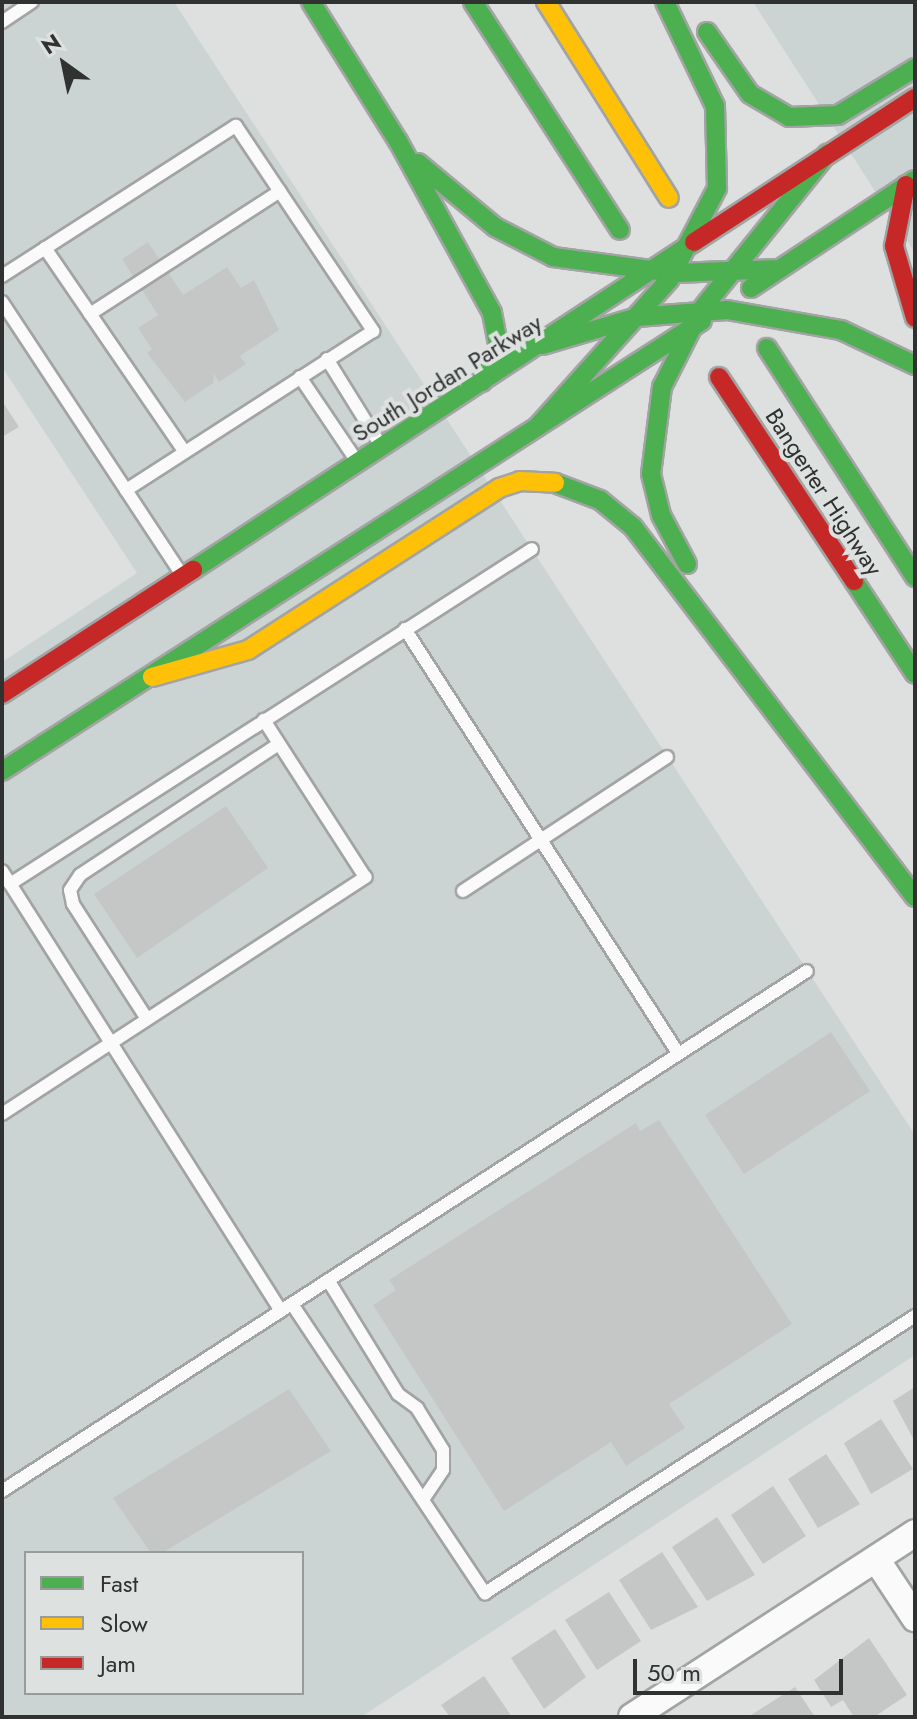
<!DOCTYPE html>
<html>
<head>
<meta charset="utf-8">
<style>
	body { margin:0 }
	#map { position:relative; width:917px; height:1719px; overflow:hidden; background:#dee0df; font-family:Jost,sans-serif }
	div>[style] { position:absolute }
	.built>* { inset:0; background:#ccd4d3 }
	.building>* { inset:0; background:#c5c7c6 }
	.roads { filter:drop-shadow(2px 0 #a2a4a3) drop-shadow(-2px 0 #a2a4a3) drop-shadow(0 2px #a2a4a3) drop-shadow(0 -2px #a2a4a3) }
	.lane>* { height:12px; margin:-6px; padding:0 6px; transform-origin:6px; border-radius:6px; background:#fafafa }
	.street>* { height:26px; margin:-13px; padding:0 13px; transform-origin:13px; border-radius:13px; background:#fafafa }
	.fast>* { height:18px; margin:-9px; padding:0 9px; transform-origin:9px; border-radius:9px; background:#4caf50 }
	.slow>* { height:18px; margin:-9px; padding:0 9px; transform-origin:9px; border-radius:9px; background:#ffc107 }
	.jam>* { height:18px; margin:-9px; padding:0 9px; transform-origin:9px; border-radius:9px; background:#c62828 }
	span { translate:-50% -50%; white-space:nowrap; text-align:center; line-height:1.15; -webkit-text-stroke:8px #dde1e0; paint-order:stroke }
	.street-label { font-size:24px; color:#303131 }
	.frame { position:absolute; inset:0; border:4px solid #303131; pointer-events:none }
	.legend { position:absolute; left:24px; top:1551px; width:280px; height:144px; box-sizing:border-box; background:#dde1e0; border:2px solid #989b9a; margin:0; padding:10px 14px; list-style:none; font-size:24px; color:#303131 }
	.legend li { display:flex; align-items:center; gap:16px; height:40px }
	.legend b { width:40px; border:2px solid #989b9a }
	.north { position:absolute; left:24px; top:24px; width:80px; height:80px; -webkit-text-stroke:6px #dde1e0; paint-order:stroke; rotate:327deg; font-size:22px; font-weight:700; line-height:32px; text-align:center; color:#303131 }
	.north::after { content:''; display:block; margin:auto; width:28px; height:36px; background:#303131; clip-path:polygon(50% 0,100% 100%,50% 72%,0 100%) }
	.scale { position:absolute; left:633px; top:1659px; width:210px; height:36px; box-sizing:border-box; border:4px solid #303131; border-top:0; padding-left:10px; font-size:24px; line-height:28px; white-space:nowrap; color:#303131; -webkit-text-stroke:6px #dde1e0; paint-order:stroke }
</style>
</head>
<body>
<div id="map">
	<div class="built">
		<i style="clip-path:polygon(evenodd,2px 2px,174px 2px,915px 1135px,915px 1355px,361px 1717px,2px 1717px,2px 662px,137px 573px,2px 367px,2px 2px,26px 1553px,302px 1553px,302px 1693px,26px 1693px,26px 1553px)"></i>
		<i style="clip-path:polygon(753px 2px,915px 2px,915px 253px)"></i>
	</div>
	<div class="building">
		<i style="clip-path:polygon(148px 242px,183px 295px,227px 267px,241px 288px,254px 280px,279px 330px,240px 356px,246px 364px,219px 382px,214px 374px,213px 383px,185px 402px,147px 353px,152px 349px,138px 328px,158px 315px,122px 259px)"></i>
		<i style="clip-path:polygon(2px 401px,19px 427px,2px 437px)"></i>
		<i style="clip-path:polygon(226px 806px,268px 868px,137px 958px,94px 894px)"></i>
		<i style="clip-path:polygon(831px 1032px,870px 1091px,744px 1174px,705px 1115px)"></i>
		<i style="clip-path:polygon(659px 1120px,792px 1324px,669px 1404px,685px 1428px,626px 1466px,611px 1442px,504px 1511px,373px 1305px,396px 1290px,389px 1280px,636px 1123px,640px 1131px)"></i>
		<i style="clip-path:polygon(915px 1387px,915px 1442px,893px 1401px)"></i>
		<i style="clip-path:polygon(289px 1389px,331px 1451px,162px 1553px,151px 1553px,113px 1498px)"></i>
		<i style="clip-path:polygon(881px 1419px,913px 1469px,871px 1494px,844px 1443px)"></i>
		<i style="clip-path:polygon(826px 1454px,860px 1504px,818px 1528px,788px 1479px)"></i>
		<i style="clip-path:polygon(773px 1486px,806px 1536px,763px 1564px,731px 1515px)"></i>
		<i style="clip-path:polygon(717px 1517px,755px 1575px,707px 1601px,672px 1547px)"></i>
		<i style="clip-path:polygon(662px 1552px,698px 1607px,651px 1630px,619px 1580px)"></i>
		<i style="clip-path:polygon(609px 1592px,641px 1641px,597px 1670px,565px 1620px)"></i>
		<i style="clip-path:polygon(555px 1629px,586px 1677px,544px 1709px,511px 1658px)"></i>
		<i style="clip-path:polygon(869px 1638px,907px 1695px,874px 1717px,854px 1717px,843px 1700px,831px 1707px,814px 1680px)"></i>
		<i style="clip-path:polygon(484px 1676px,512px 1717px,450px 1717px,441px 1705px)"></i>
		<i style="clip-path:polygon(795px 1687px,815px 1717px,748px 1717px)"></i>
	</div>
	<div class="roads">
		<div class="lane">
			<i style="left:2px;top:22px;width:36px;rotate:-34deg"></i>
			<i style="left:45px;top:248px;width:246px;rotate:55.6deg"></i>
			<i style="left:2px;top:276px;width:278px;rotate:-32.7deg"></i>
			<i style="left:236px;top:126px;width:247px;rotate:56.2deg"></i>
			<i style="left:373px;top:331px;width:294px;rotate:147.2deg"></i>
			<i style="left:2px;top:302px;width:321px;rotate:56.6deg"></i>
			<i style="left:90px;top:314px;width:226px;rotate:-32.9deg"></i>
			<i style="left:327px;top:359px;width:97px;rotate:58.1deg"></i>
			<i style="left:300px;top:377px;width:97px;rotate:56deg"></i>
			<i style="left:405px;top:629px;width:504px;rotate:57.22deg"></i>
			<i style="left:2px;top:871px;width:521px;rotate:57.62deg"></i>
			<i style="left:10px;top:884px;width:620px;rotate:-32.69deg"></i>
			<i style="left:463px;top:891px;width:244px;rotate:-33.3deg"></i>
			<i style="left:147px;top:1019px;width:137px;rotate:-122.8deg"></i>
			<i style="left:73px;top:904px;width:14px;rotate:-102deg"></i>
			<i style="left:70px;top:890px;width:18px;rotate:-56deg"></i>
			<i style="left:80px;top:875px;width:238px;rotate:-33.4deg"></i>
			<i style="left:2px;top:1114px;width:434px;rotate:-33.1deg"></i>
			<i style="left:365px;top:877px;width:187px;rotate:-122.8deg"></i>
			<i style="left:328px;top:1280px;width:134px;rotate:58.4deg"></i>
			<i style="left:398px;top:1394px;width:24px;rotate:36deg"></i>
			<i style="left:417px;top:1408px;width:49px;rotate:58.2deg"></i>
			<i style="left:443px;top:1450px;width:20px;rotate:90deg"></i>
			<i style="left:443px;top:1470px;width:36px;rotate:124deg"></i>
			<i style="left:292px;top:1304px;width:348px;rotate:56.3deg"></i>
			<i style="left:485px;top:1593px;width:511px;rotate:-32.79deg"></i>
			<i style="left:2px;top:1491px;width:958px;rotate:-32.86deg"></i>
		</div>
		<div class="street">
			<i style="left:876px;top:1559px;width:71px;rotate:56.5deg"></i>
			<i style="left:632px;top:1717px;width:338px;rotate:-33deg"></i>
		</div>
		<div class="fast">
			<i style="left:311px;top:2px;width:164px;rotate:58deg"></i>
			<i style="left:398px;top:141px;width:196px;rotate:61.3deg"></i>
			<i style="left:492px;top:313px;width:37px;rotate:79deg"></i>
			<i style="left:499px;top:349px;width:37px;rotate:117deg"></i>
			<i style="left:473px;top:2px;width:271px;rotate:57.2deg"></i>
			<i style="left:707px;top:32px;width:75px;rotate:55.3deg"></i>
			<i style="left:750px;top:94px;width:45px;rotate:30.5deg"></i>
			<i style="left:789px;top:117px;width:49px;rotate:-2.3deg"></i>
			<i style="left:838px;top:115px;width:90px;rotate:-31.4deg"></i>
			<i style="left:418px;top:163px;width:100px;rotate:39.7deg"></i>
			<i style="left:495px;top:227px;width:65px;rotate:27.3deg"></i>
			<i style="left:553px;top:257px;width:123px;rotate:7.5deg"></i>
			<i style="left:675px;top:273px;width:104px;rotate:-2.2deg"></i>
			<i style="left:751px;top:288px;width:196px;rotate:-33.4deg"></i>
			<i style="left:543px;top:345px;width:98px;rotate:-16.6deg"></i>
			<i style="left:637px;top:317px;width:90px;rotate:-4.4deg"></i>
			<i style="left:727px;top:310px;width:116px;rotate:10deg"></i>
			<i style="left:841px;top:330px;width:82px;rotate:25.3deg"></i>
			<i style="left:767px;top:348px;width:273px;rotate:57.1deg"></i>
			<i style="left:537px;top:427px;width:198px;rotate:-48.1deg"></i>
			<i style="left:669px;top:280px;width:104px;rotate:-62.4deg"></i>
			<i style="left:717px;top:188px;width:82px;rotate:-91.4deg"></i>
			<i style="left:715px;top:106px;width:115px;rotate:-115.7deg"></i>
			<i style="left:555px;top:483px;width:48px;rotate:20.7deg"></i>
			<i style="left:600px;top:500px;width:43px;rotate:39.3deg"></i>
			<i style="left:633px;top:527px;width:465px;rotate:52.7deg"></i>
			<i style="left:687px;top:564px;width:55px;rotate:-118deg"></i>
			<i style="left:661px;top:515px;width:42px;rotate:-103.7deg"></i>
			<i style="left:651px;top:474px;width:88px;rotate:-82.8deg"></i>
			<i style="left:662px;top:387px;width:86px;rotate:-63.1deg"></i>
			<i style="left:701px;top:310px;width:201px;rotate:-51.1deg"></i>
			<i style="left:193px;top:570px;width:599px;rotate:-33.21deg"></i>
			<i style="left:854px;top:581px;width:111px;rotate:56.7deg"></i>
			<i style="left:2px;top:771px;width:832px;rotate:-32.74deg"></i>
		</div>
		<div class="slow">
			<i style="left:546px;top:2px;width:231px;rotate:57.9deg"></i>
			<i style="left:152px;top:677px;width:100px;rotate:-15.7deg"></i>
			<i style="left:248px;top:650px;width:299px;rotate:-32.8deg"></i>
			<i style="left:499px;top:488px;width:22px;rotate:-18deg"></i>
			<i style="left:520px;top:481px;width:35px;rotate:3deg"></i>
		</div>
		<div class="jam">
			<i style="left:906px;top:185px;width:62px;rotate:101.1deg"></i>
			<i style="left:894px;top:246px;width:75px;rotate:73.7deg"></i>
			<i style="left:694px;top:242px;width:264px;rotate:-33.1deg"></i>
			<i style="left:719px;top:377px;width:245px;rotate:56.5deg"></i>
			<i style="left:2px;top:694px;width:228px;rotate:-33deg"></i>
		</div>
	</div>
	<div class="street-label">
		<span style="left:447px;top:378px;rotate:-32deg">South Jordan Parkway</span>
		<span style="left:824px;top:492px;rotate:57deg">Bangerter Highway</span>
	</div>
	<div class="frame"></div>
	<ul class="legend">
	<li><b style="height:10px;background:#4caf50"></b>Fast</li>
	<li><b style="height:10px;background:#ffc107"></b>Slow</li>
	<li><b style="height:10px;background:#c62828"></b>Jam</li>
	</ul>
	<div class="north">N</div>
	<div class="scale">50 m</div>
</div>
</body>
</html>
